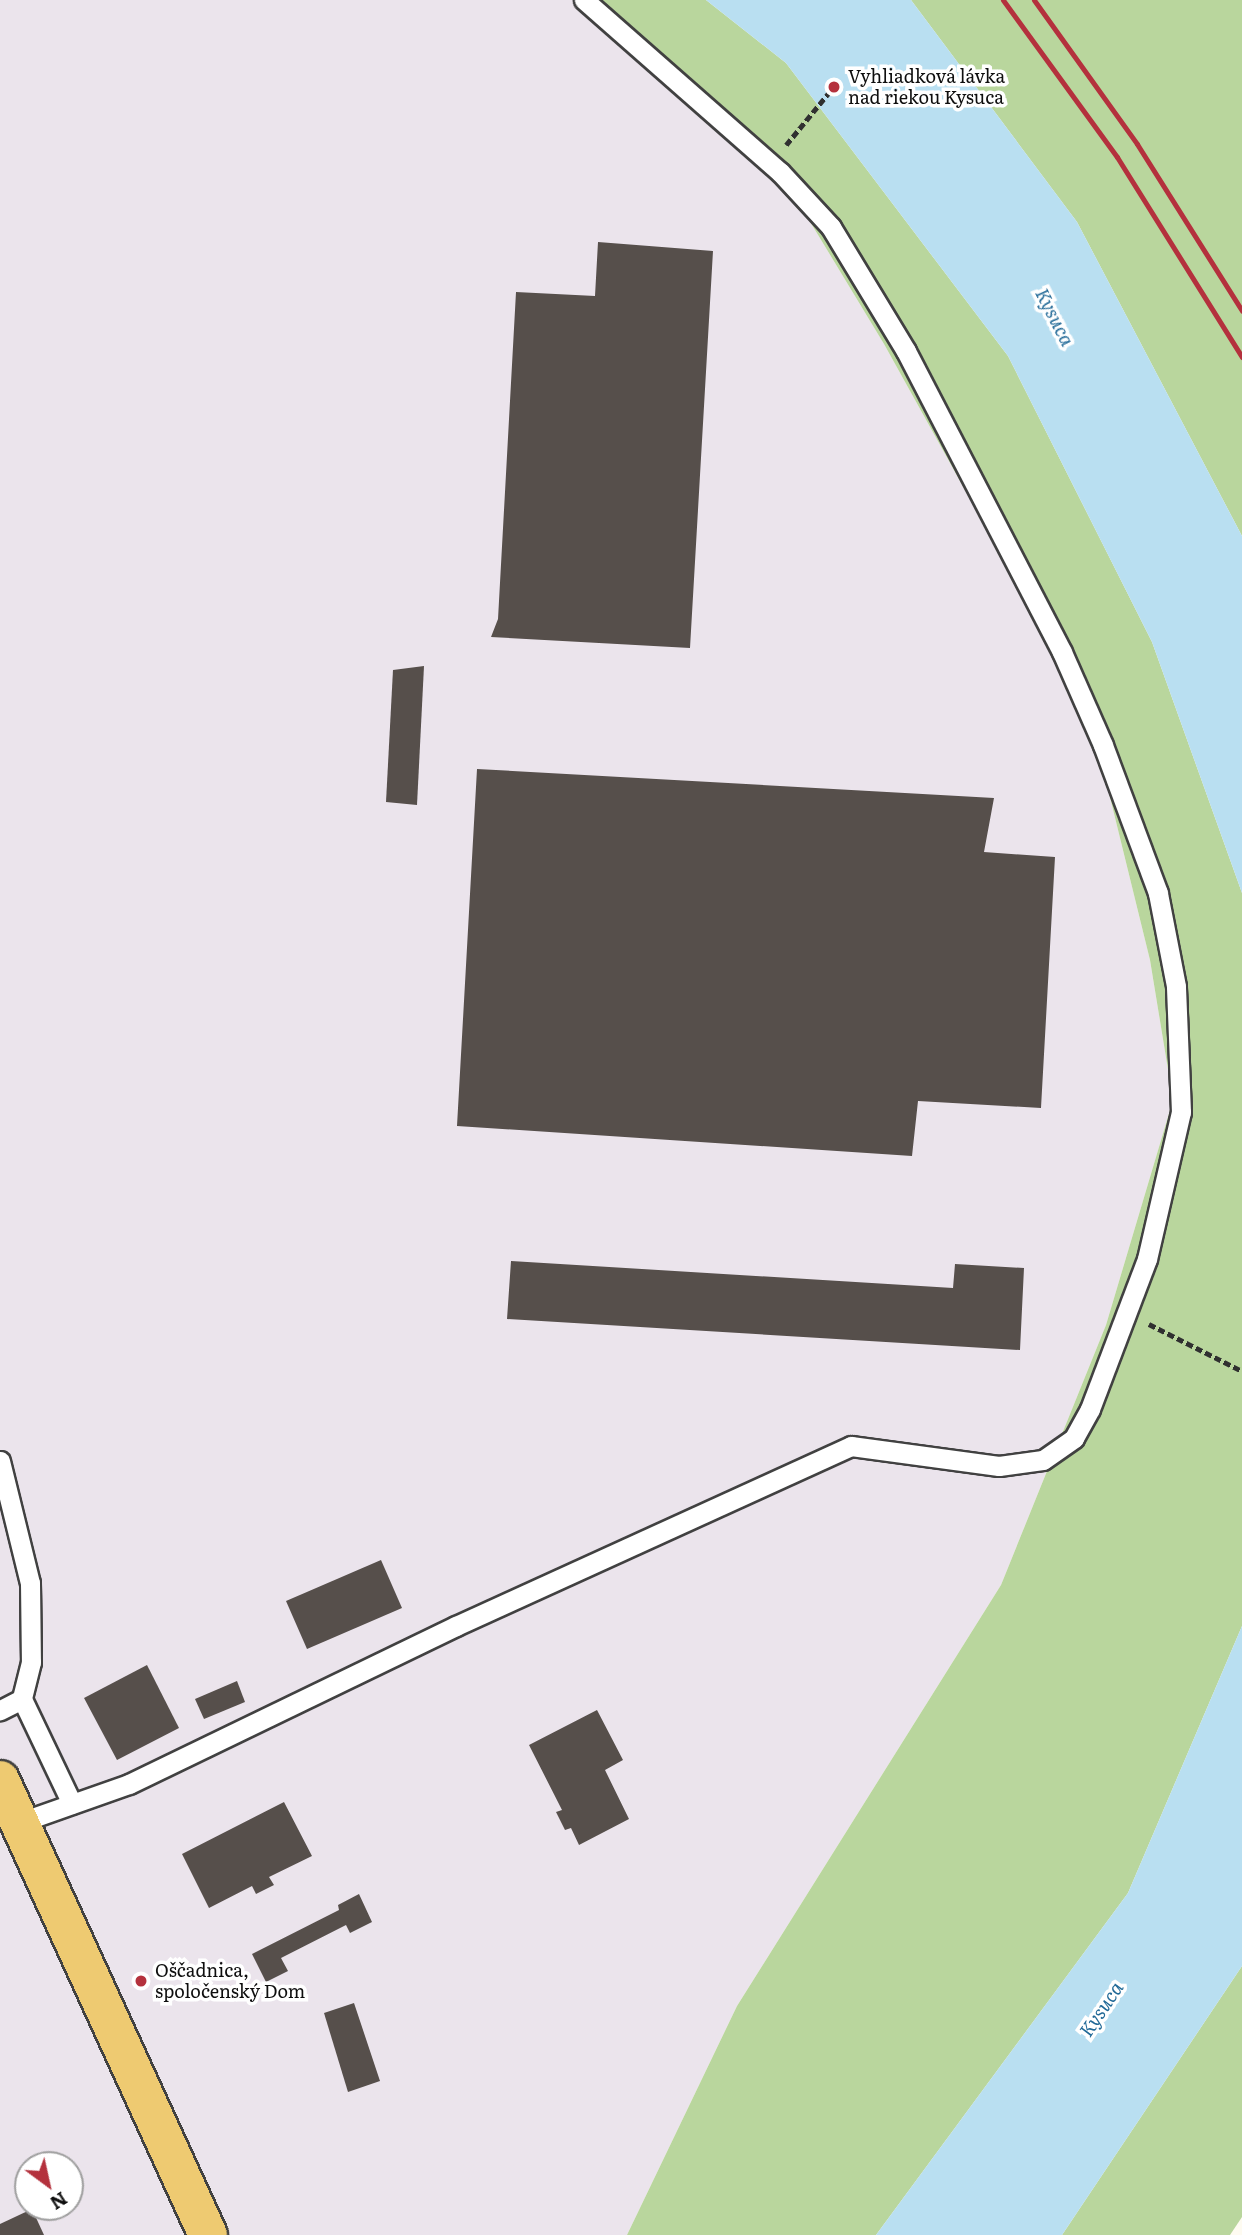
<!DOCTYPE html>
<html>
<head>
<meta charset="utf-8">
<style>
	body { margin:0 }
	#map { position:relative; width:1242px; height:2235px; overflow:hidden; background:#fefbf1; font-family:Literata,serif }
	div>[style] { position:absolute }
	.industrial>* { inset:0; background:#ebe4ec }
	.forest>* { inset:0; background:#b9d69d }
	.water>* { inset:0; background:#b9dff1 }
	.building>* { inset:0; background:#564f4b }
	.path>* { height:4.5px; margin-top:-2.25px; transform-origin:0; background:repeating-linear-gradient(90deg,#303030 0 7px,transparent 0 10.5px) }
	.roads { filter:drop-shadow(2px 0 #414141) drop-shadow(-2px 0 #414141) drop-shadow(0 2px #414141) drop-shadow(0 -2px #414141) }
	.lane>* { height:19px; margin:-9.5px; padding:0 9.5px; transform-origin:9.5px; border-radius:9.5px; background:#fff }
	.primary>* { height:38px; margin:-19px; padding:0 19px; transform-origin:19px; border-radius:19px; background:#eeca71 }
	.rail>* { height:5px; margin:-2.5px; padding:0 2.5px; transform-origin:2.5px; border-radius:2.5px; background:#b4313d }
	.dots>* { width:19px; height:19px; translate:-50% -50%; box-sizing:border-box; border:4px solid #fff; border-radius:50% }
	span { translate:-50% -50%; white-space:nowrap; text-align:center; line-height:1.15; -webkit-text-stroke:7px #fff; paint-order:stroke }
	.poi-label { font-size:18px; color:#0e0e0e }
	.left { translate:0 -50%; text-align:left }
	.water-label { font-size:19px; color:#216997; font-style:italic }
	.north { position:absolute; left:14px; top:2151px; width:70px; height:70px; box-sizing:border-box; background:#fff; border:2px solid #9f9f9f; border-radius:50%; rotate:147deg; font-size:19px; font-weight:700; line-height:28px; text-align:center; color:#0e0e0e }
	.north::after { content:''; display:block; margin:auto; width:24px; height:32px; background:#b4313d; clip-path:polygon(50% 0,100% 100%,50% 72%,0 100%) }
</style>
</head>
<body>
<div id="map">
	<div class="industrial">
		<i style="clip-path:polygon(evenodd,0 0,584px 0,780px 172px,884px 344px,1081px 699px,1093px 728px,1150px 960px,1173px 1100px,1106px 1325px,1001px 1585px,737px 2006px,627px 2235px,0 2235px,0 0,28px 2165px,70px 2165px,70px 2207px,28px 2207px,28px 2165px)"></i>
	</div>
	<div class="forest">
		<i style="clip-path:polygon(584px 0,706px 0,786px 63px,1008px 356px,1152px 642px,1242px 893px,1242px 1626px,1128px 1893px,876px 2235px,627px 2235px,737px 2006px,1001px 1585px,1106px 1325px,1173px 1100px,1150px 960px,1093px 728px,1081px 699px,884px 344px,780px 172px)"></i>
		<i style="clip-path:polygon(911px 0,1242px 0,1242px 536px,1077px 222px)"></i>
		<i style="clip-path:polygon(1242px 1966px,1242px 2217px,1230px 2235px,1062px 2235px)"></i>
	</div>
	<div class="water">
		<i style="clip-path:polygon(706px 0,911px 0,1077px 222px,1242px 536px,1242px 893px,1152px 642px,1008px 356px,786px 63px)"></i>
		<i style="clip-path:polygon(1242px 1626px,1242px 1966px,1062px 2235px,876px 2235px,1128px 1893px)"></i>
	</div>
	<div class="building">
		<i style="clip-path:polygon(598px 242px,713px 251px,690px 648px,491px 637px,498px 619px,516px 292px,595px 296px)"></i>
		<i style="clip-path:polygon(424px 666px,417px 805px,386px 802px,393px 670px)"></i>
		<i style="clip-path:polygon(477px 769px,994px 798px,984px 852px,1055px 857px,1041px 1108px,918px 1101px,912px 1156px,457px 1126px)"></i>
		<i style="clip-path:polygon(511px 1261px,953px 1288px,955px 1264px,1024px 1268px,1020px 1350px,507px 1319px)"></i>
		<i style="clip-path:polygon(381px 1560px,402px 1608px,307px 1649px,286px 1601px)"></i>
		<i style="clip-path:polygon(147px 1665px,179px 1728px,117px 1760px,84px 1698px)"></i>
		<i style="clip-path:polygon(237px 1681px,245px 1702px,204px 1719px,195px 1699px)"></i>
		<i style="clip-path:polygon(597px 1710px,623px 1760px,605px 1770px,629px 1819px,579px 1845px,571px 1828px,565px 1830px,556px 1812px,562px 1810px,529px 1745px)"></i>
		<i style="clip-path:polygon(284px 1802px,312px 1856px,269px 1877px,274px 1885px,256px 1894px,252px 1886px,209px 1908px,182px 1854px)"></i>
		<i style="clip-path:polygon(359px 1894px,372px 1922px,350px 1933px,346px 1925px,281px 1958px,288px 1971px,266px 1982px,252px 1954px,339px 1910px,338px 1905px)"></i>
		<i style="clip-path:polygon(354px 2003px,380px 2081px,348px 2092px,324px 2013px)"></i>
		<i style="clip-path:polygon(32px 2209px,44px 2235px,0 2235px,0 2224px)"></i>
	</div>
	<div class="path">
		<i style="left:786px;top:145px;width:79px;rotate:-50.7deg"></i>
		<i style="left:1149px;top:1324px;width:104px;rotate:26.8deg"></i>
	</div>
	<div class="roads">
		<div class="lane">
			<i style="left:0;top:1461px;width:126px;rotate:76.2deg"></i>
			<i style="left:30px;top:1583px;width:79px;rotate:89.3deg"></i>
			<i style="left:31px;top:1662px;width:38px;rotate:104deg"></i>
			<i style="left:22px;top:1699px;width:25px;rotate:153deg"></i>
			<i style="left:22px;top:1699px;width:116px;rotate:64.5deg"></i>
			<i style="left:21px;top:1822px;width:114px;rotate:-19.4deg"></i>
			<i style="left:129px;top:1784px;width:363px;rotate:-25.8deg"></i>
			<i style="left:456px;top:1626px;width:434px;rotate:-24.5deg"></i>
			<i style="left:851px;top:1446px;width:149px;rotate:7.7deg"></i>
			<i style="left:999px;top:1466px;width:44px;rotate:-7.8deg"></i>
			<i style="left:1043px;top:1460px;width:38px;rotate:-35deg"></i>
			<i style="left:1074px;top:1438px;width:33px;rotate:-61deg"></i>
			<i style="left:1090px;top:1409px;width:160px;rotate:-69.2deg"></i>
			<i style="left:1147px;top:1259px;width:151px;rotate:-77deg"></i>
			<i style="left:1181px;top:1112px;width:126px;rotate:-92.3deg"></i>
			<i style="left:1176px;top:986px;width:95px;rotate:-101deg"></i>
			<i style="left:1158px;top:893px;width:158px;rotate:-110.4deg"></i>
			<i style="left:1103px;top:745px;width:102px;rotate:-113.8deg"></i>
			<i style="left:1062px;top:652px;width:339px;rotate:-117.4deg"></i>
			<i style="left:906px;top:351px;width:145px;rotate:-121.2deg"></i>
			<i style="left:831px;top:227px;width:75px;rotate:-132.8deg"></i>
			<i style="left:780px;top:172px;width:261px;rotate:-138.7deg"></i>
		</div>
		<div class="primary">
			<i style="left:0;top:1780px;width:500px;rotate:65.43deg"></i>
		</div>
	</div>
	<div class="rail">
		<i style="left:1003px;top:0;width:194px;rotate:54deg"></i>
		<i style="left:1117px;top:157px;width:236px;rotate:58deg"></i>
		<i style="left:1034px;top:0;width:177px;rotate:54.4deg"></i>
		<i style="left:1137px;top:144px;width:197px;rotate:57.8deg"></i>
	</div>
	<div class="dots">
		<i style="left:834px;top:87px;background:#b4313d"></i>
		<i style="left:141px;top:1981px;background:#b4313d"></i>
	</div>
	<div class="poi-label">
		<span class="left" style="left:848px;top:87px">Vyhliadková lávka<br>nad riekou Kysuca</span>
		<span class="left" style="left:155px;top:1981px">Oščadnica,<br>spoločenský Dom</span>
	</div>
	<div class="water-label">
		<span style="left:1055px;top:317px;rotate:63deg">Kysuca</span>
		<span style="left:1101px;top:2009px;rotate:-56deg">Kysuca</span>
	</div>
	<div class="north">N</div>
</div>
</body>
</html>
